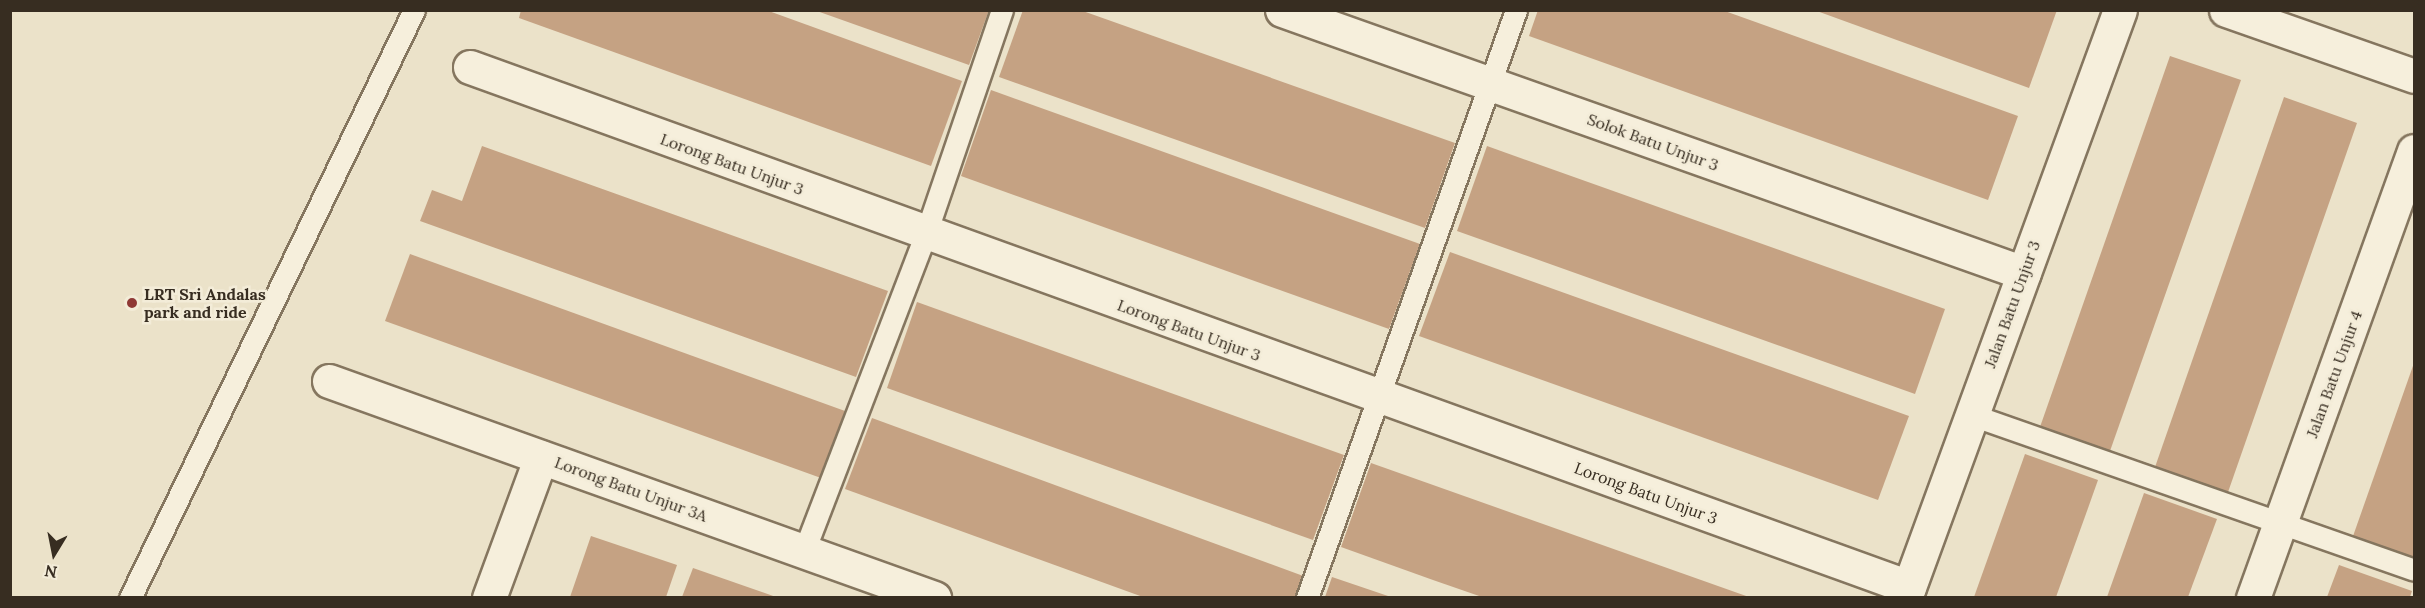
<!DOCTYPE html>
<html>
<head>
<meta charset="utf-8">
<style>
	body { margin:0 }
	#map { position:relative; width:2425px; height:608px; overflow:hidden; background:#ebe2c9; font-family:Lora,serif }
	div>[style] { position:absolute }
	.building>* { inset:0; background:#c5a283 }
	.roads { filter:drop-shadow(2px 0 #85765f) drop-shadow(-2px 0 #85765f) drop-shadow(0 2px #85765f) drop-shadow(0 -2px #85765f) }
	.service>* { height:21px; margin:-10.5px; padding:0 10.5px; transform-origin:10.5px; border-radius:10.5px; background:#f6efdc }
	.minor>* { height:33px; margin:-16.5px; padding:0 16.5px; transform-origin:16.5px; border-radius:16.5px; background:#f6efdc }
	.dots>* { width:16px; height:16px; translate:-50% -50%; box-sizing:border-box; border:3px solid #f3ecd8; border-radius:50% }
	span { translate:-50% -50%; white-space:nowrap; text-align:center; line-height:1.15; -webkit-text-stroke:5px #f3ecd8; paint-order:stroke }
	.street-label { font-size:16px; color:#372d21 }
	.poi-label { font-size:16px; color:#372d21; font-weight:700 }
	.left { translate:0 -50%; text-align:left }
	.frame { position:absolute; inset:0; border:12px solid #372d21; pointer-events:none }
	.north { position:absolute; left:24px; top:524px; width:60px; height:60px; -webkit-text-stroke:4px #f3ecd8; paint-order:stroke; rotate:190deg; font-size:16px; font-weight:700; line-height:24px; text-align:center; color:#372d21 }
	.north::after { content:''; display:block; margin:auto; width:21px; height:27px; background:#372d21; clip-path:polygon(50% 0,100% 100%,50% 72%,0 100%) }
</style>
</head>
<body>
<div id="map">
	<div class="building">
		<i style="clip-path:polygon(521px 10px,766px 10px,962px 81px,931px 166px,519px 18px)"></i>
		<i style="clip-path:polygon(814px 10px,989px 10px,969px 65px)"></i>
		<i style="clip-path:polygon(1023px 10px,1080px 10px,1455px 143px,1425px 228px,999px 77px)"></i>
		<i style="clip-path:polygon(1538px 10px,1722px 10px,2018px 116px,1988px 200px,1529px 36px)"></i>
		<i style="clip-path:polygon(1814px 10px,2057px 10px,2029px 88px)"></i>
		<i style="clip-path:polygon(2170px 56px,2241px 80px,2110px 451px,2040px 427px)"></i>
		<i style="clip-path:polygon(991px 90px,1420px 244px,1389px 329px,961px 176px)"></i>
		<i style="clip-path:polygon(2284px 97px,2357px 123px,2227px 495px,2154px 470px)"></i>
		<i style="clip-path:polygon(482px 146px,888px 291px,856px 377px,420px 221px,432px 190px,462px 201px)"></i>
		<i style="clip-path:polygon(1487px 146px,1945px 309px,1915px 394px,1457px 231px)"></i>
		<i style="clip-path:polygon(1450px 252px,1909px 416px,1878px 500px,1419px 336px)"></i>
		<i style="clip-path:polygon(410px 254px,845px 411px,821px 478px,385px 321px)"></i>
		<i style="clip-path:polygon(917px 302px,1344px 455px,1313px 540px,887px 388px)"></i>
		<i style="clip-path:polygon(2414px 363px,2414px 561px,2352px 539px)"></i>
		<i style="clip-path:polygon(872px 418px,1306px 577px,1298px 597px,1143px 597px,845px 489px)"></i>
		<i style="clip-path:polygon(2025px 454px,2098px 480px,2087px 511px,2056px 597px,1974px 597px)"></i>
		<i style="clip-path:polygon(1371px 463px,1749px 597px,1482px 597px,1433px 580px,1341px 547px)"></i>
		<i style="clip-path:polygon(2144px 493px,2217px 519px,2188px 597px,2107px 597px)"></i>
		<i style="clip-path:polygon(591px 536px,677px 565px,666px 597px,570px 597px)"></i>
		<i style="clip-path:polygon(2339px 565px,2412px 591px,2410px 597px,2327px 597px)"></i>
		<i style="clip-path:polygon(693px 568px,776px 597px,682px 597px)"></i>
		<i style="clip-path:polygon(1332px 577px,1391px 597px,1325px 597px)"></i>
	</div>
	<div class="roads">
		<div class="service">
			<i style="left:1972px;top:415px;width:468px;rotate:19.3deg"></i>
			<i style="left:804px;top:551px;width:337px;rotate:-69deg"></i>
			<i style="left:925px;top:236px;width:239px;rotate:-71.2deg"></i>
			<i style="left:130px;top:598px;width:653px;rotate:-64.22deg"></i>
			<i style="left:1307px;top:598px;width:624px;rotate:-70.43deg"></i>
		</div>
		<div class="minor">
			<i style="left:1282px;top:10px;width:787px;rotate:19.52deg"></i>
			<i style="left:2226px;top:10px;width:199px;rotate:19.3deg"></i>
			<i style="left:470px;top:67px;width:1530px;rotate:19.87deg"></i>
			<i style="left:329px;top:381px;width:643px;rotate:19.73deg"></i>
			<i style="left:489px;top:598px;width:150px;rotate:-69.8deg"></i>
			<i style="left:1905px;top:598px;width:626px;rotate:-69.92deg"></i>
			<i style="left:2253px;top:598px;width:475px;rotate:-70.2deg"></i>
		</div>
	</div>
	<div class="dots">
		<i style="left:132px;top:303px;background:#8f3935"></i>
	</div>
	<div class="street-label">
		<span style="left:1653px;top:142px;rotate:20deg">Solok Batu Unjur 3</span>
		<span style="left:732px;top:164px;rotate:20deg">Lorong Batu Unjur 3</span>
		<span style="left:2012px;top:304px;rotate:-70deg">Jalan Batu Unjur 3</span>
		<span style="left:1189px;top:330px;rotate:20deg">Lorong Batu Unjur 3</span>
		<span style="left:2334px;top:374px;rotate:-70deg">Jalan Batu Unjur 4</span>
		<span style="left:631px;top:489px;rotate:20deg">Lorong Batu Unjur 3A</span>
		<span style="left:1646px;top:493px;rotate:20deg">Lorong Batu Unjur 3</span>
	</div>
	<div class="poi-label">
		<span class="left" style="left:144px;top:303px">LRT Sri Andalas<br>park and ride</span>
	</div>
	<div class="frame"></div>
	<div class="north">N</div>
</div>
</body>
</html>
